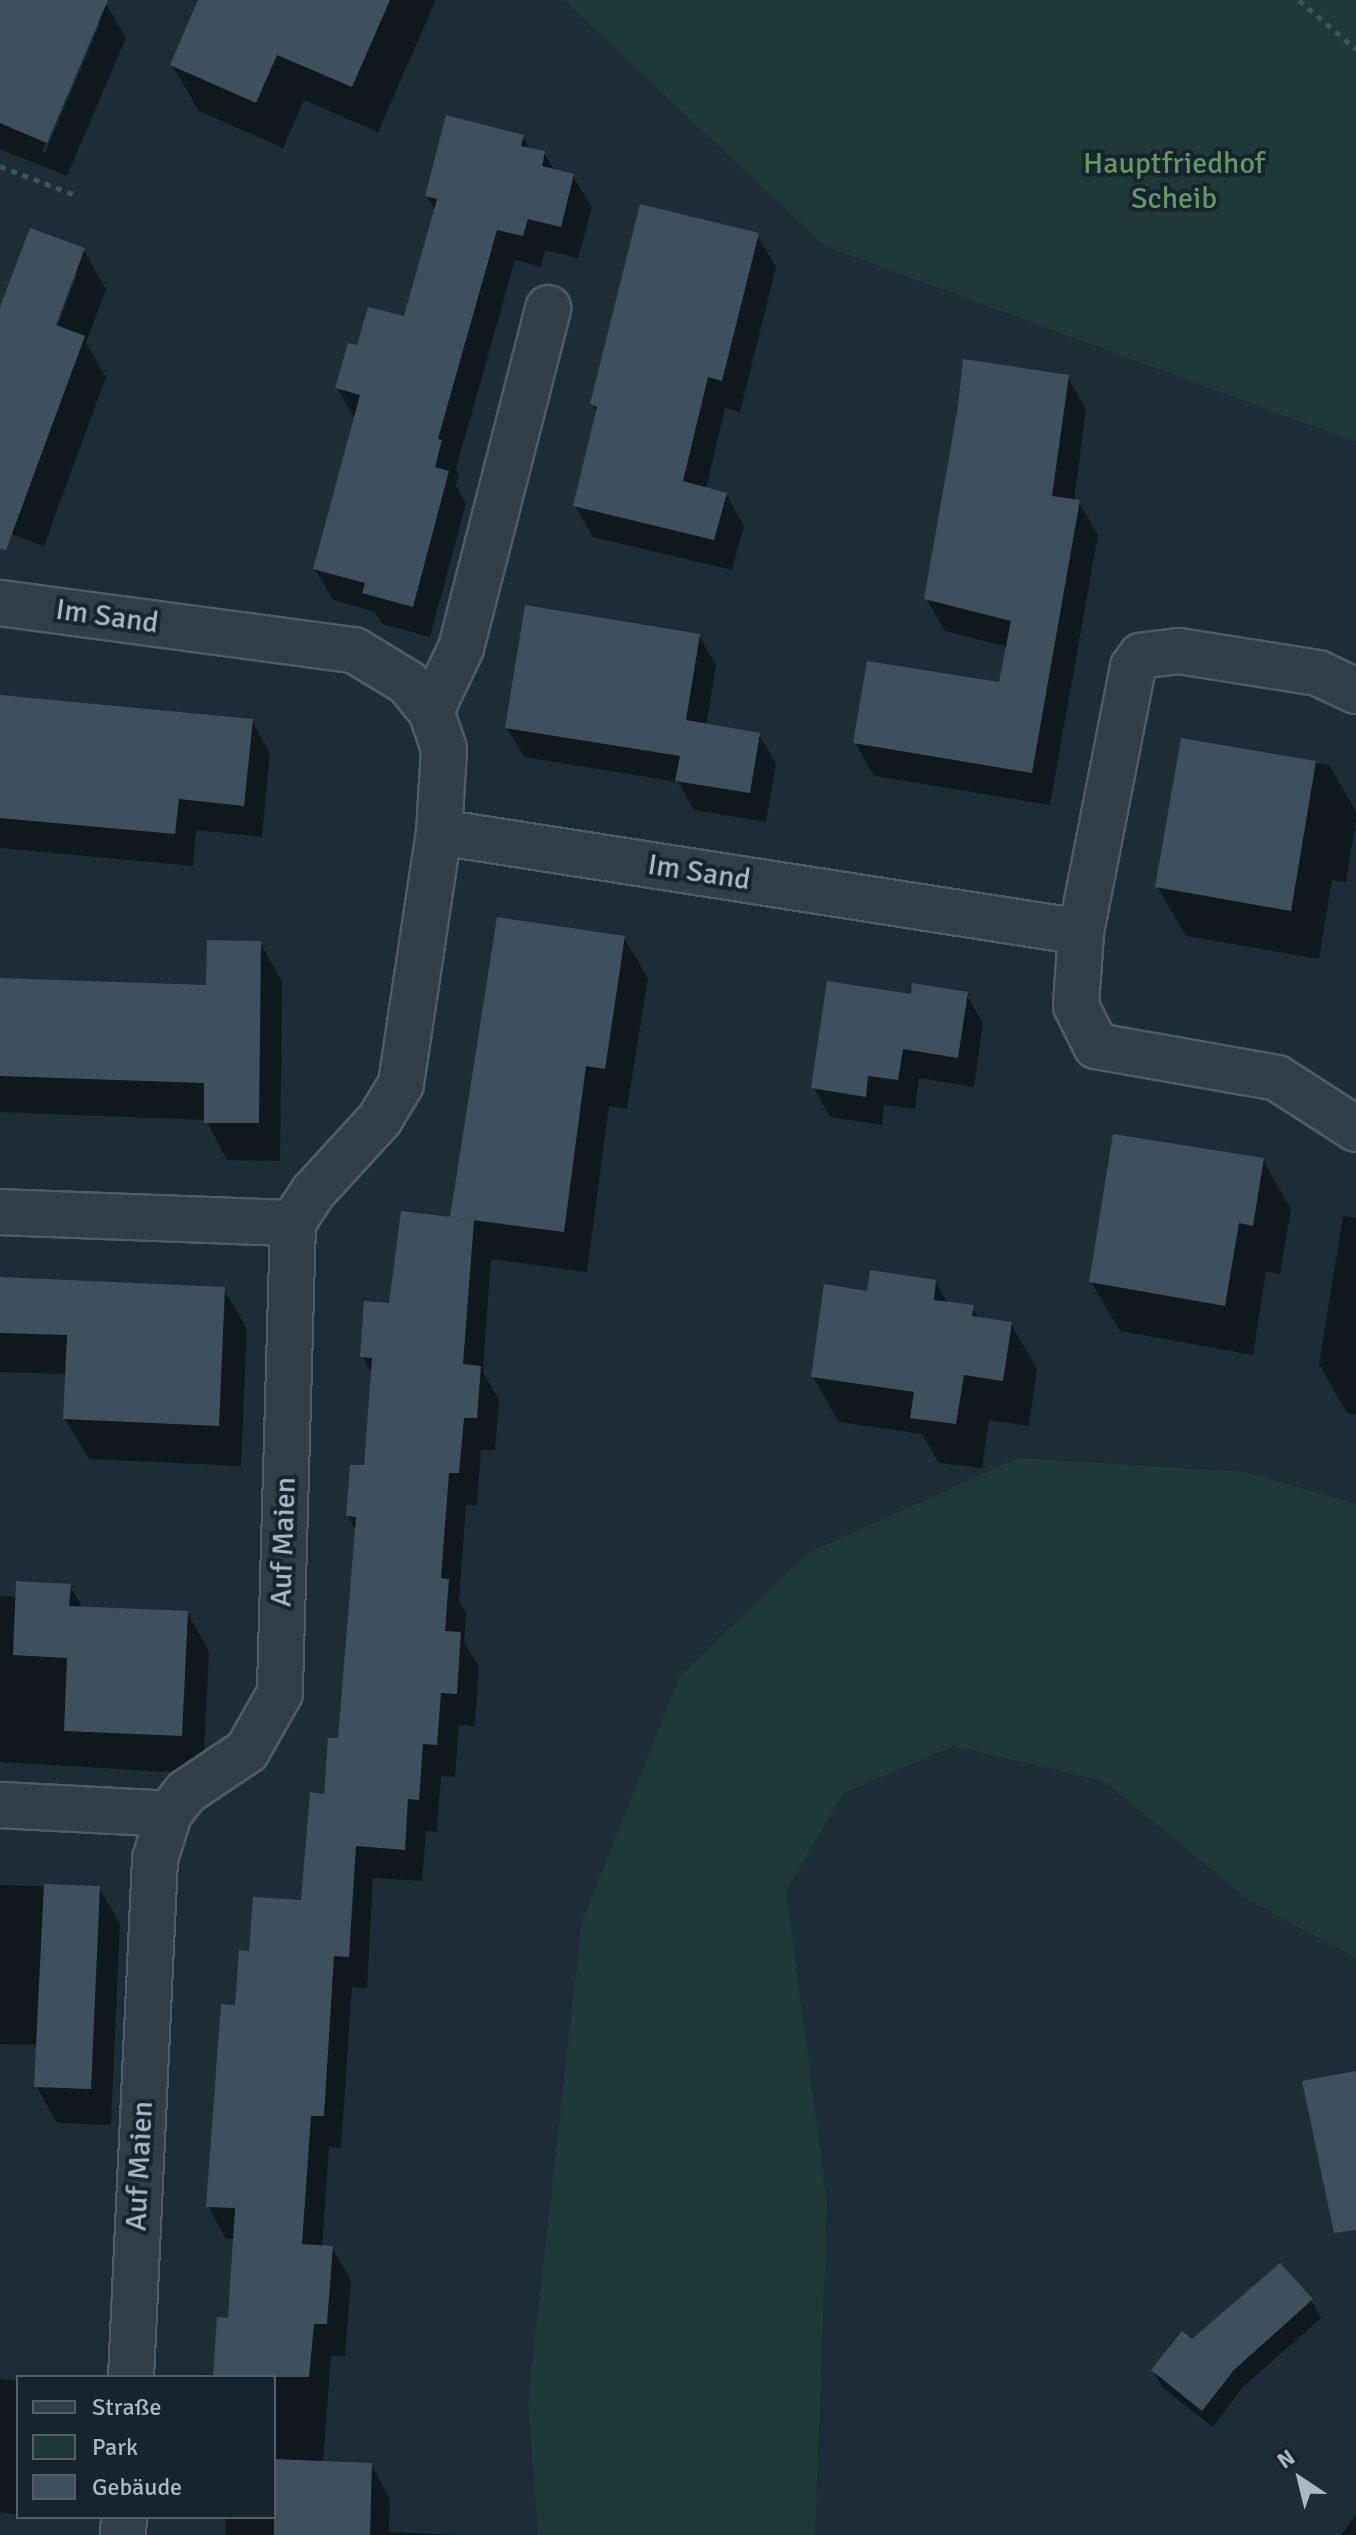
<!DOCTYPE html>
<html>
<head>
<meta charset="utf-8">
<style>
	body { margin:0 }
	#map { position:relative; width:1356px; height:2535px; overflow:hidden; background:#1d2d38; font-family:Signika,sans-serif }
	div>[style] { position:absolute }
	.green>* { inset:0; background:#1f3938 }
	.shadow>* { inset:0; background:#0007 }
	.building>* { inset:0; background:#3e505d }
	.path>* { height:5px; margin-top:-2.5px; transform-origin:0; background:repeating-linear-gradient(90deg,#3d5655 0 6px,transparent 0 12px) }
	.roads { filter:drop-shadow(2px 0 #4f5c67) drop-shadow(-2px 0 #4f5c67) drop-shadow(0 2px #4f5c67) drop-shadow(0 -2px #4f5c67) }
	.minor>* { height:44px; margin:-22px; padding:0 22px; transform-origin:22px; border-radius:22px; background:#313e48 }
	span { translate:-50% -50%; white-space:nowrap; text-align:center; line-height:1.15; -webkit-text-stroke:8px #17232d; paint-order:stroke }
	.park-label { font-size:30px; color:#619865 }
	.street-label { font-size:30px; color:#abb9c6 }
	.legend { position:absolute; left:16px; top:2375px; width:260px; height:144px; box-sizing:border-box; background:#17232d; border:2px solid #525f6a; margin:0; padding:10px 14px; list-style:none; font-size:24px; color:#abb9c6 }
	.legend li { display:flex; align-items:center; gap:16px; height:40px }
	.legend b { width:40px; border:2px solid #525f6a }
	.north { position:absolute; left:1260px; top:2439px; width:80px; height:80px; -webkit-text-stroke:6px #17232d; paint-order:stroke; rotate:325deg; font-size:22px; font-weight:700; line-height:32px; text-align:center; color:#abb9c6 }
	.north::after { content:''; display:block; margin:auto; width:28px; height:36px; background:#abb9c6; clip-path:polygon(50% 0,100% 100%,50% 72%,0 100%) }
</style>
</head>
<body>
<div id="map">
	<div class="green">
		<i style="clip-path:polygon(564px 0,1356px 0,1356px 442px,825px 246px)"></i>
		<i style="clip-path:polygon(1018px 1458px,1245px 1472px,1356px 1504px,1356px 1958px,1249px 1900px,1104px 1781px,954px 1746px,843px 1793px,786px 1891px,827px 2204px,815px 2535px,538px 2535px,528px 2401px,582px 1922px,680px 1676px,808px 1553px)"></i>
	</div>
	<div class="shadow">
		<i style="clip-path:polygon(evenodd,0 0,97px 0,106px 4px,126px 38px,67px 176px,0 149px,0 0,96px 23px,100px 23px,45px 153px,42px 151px,96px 23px)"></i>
		<i style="clip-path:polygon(211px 0,436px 0,378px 132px,304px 100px,283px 148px,199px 111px,172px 65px)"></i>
		<i style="clip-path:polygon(523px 137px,531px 150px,544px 153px,555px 171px,573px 176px,592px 208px,578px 258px,545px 250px,541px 267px,515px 260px,456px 469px,459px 474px,456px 486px,466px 504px,430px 637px,382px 624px,375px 612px,333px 600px,315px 569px,355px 419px,337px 388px,359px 347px,405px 318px,436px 211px,427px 196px)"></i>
		<i style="clip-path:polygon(757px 235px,776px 267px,740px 412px,725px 408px,706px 489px,726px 494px,744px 526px,732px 570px,593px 537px,575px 506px,598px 414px,592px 404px)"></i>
		<i style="clip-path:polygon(evenodd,83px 249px,106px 289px,86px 343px,106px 377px,44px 546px,6px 532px,0 548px,0 306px,83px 249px,73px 274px,77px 274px,54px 335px,51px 333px,73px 274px)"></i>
		<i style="clip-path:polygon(1067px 377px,1086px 409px,1074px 501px,1079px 502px,1098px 535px,1050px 805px,874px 776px,855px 743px,1000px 685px,1008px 647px,945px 631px,926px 598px)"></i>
		<i style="clip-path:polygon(699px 636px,716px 665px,706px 726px,759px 735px,776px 764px,766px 822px,694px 810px,678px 782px,524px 757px,507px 728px)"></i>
		<i style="clip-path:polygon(0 696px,252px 721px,270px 753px,262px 837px,196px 830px,193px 866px,0 848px)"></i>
		<i style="clip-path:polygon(1182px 741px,1329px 765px,1356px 812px,1356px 821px,1346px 882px,1332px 880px,1319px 959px,1186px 936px,1157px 886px)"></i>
		<i style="clip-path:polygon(624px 938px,648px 978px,627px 1109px,609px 1106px,587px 1272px,491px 1259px,483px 1372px,499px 1400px,495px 1450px,481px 1450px,477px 1505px,466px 1505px,459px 1601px,466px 1613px,464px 1642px,479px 1667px,475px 1726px,459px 1725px,455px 1777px,441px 1776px,437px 1832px,426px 1831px,422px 1881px,373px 1878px,367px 1988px,352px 1987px,341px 2148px,329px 2147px,322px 2247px,332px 2248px,351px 2280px,345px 2356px,331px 2356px,323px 2463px,371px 2465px,390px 2498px,389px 2532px,463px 2535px,225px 2535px,226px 2517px,274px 2517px,274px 2377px,201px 2377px,201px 2374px,216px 2375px,230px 2320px,235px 2239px,226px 2239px,208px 2206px,237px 2008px,251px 1953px,303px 1903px,340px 1740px,356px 1531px,348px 1516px,365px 1467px,373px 1375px,362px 1356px,391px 1305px,454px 1220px,452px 1216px)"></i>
		<i style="clip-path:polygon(260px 943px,282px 981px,280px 1161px,227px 1160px,206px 1120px,0 1112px,0 980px,207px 987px)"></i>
		<i style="clip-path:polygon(966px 994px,983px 1023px,974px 1087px,919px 1078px,915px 1109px,884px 1105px,882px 1125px,830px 1117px,813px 1087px,913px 997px)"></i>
		<i style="clip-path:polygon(1263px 1160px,1291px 1209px,1280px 1274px,1266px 1271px,1253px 1355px,1120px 1331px,1091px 1282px)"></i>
		<i style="clip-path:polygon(1343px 1216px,1356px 1218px,1356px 1415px,1347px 1413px,1319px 1364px)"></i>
		<i style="clip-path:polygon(0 1279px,224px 1289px,247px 1329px,241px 1466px,89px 1459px,65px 1419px,67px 1374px,0 1372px)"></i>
		<i style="clip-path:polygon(935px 1281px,948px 1304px,972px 1307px,979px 1319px,1011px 1324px,1037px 1369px,1029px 1426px,989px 1420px,982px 1468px,939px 1463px,922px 1434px,839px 1422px,813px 1377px,869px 1293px)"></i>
		<i style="clip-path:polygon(70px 1586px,83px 1608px,187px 1612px,209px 1651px,203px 1774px,0 1762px,0 1596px,18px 1597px)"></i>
		<i style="clip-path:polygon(0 1885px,99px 1888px,120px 1924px,111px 2125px,57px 2123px,36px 2086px,38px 2045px,0 2044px)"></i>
		<i style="clip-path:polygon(1311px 2300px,1321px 2318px,1243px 2387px,1213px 2427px,1163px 2388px,1153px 2371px,1192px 2342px)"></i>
		<i style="clip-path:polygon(0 2379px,18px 2380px,18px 2515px,0 2512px)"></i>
		<i style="clip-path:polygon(1356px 2514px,1356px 2535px,1341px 2535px)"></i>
	</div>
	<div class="building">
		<i style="clip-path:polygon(0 0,108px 0,47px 143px,0 123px)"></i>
		<i style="clip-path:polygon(198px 0,390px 0,352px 87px,277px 55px,256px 103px,170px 65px)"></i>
		<i style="clip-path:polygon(446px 115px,524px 135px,521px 146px,545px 151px,542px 166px,574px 174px,561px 227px,528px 219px,523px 236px,497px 230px,438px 439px,442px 440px,435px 467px,449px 471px,413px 607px,362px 593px,365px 583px,313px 569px,360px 395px,335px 388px,348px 343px,357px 345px,368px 307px,404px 316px,437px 199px,425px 196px)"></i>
		<i style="clip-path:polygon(640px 204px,759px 233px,722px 381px,708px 377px,683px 481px,727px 493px,714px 540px,573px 506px,597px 407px,590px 404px)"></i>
		<i style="clip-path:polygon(30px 228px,85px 248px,56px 325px,85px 336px,6px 550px,0 549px,0 307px)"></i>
		<i style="clip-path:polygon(963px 359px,1069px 375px,1052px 496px,1080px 500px,1032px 773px,853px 743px,867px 661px,999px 682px,1011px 621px,924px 599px,958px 406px)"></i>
		<i style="clip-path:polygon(525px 605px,700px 634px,686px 720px,760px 733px,750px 793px,675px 781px,680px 756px,505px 728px)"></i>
		<i style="clip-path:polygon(0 695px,253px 719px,244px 806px,179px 799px,175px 834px,0 818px)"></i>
		<i style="clip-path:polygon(1181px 738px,1316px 761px,1291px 911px,1155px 887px)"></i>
		<i style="clip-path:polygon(497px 917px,625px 936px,605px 1069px,586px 1066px,564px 1232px,450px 1217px)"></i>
		<i style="clip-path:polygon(207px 940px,261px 941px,259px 1123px,204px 1123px,204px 1083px,0 1076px,0 978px,206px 985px)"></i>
		<i style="clip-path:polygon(827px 981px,911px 994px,912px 983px,968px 992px,958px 1058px,903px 1049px,898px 1080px,868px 1076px,866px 1097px,811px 1088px)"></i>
		<i style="clip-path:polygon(1113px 1134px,1264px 1158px,1253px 1226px,1239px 1223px,1225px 1306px,1089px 1282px)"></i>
		<i style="clip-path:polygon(401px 1211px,474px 1220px,463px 1364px,481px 1366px,477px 1418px,464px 1418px,459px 1473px,449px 1473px,441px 1578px,449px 1579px,445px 1631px,461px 1632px,457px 1694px,441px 1693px,437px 1745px,423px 1744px,419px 1800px,408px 1799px,405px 1850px,356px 1846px,349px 1957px,334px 1956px,324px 2116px,311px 2116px,302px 2244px,333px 2246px,327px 2324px,314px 2324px,309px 2377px,213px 2377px,217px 2317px,228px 2318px,235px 2208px,206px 2207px,221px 2004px,235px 2005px,239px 1950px,249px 1951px,253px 1897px,301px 1900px,310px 1792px,324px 1794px,328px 1738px,338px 1738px,356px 1517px,346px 1516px,350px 1465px,364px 1465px,372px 1358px,360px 1357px,364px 1301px,389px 1303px)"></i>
		<i style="clip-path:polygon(870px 1270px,936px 1280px,934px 1300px,974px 1305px,972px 1316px,1012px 1322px,1003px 1381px,964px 1375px,956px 1424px,910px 1418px,914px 1392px,811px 1377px,824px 1284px,867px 1291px)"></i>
		<i style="clip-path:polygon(0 1277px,225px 1287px,219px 1426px,63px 1419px,67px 1335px,0 1333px)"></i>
		<i style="clip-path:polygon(16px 1581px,71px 1584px,69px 1606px,188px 1611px,182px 1736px,64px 1731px,67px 1658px,13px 1655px)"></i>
		<i style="clip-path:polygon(44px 1884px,100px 1886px,91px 2089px,34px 2087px)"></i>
		<i style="clip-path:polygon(1356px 2071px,1356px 2230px,1334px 2233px,1302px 2081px)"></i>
		<i style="clip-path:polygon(1280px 2263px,1313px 2299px,1234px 2370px,1202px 2411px,1151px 2370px,1182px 2331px,1192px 2339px)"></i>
		<i style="clip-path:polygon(274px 2459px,372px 2463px,370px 2535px,274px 2535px)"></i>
	</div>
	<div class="path">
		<i style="left:1299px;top:0;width:75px;rotate:40.7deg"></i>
		<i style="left:0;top:166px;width:84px;rotate:21deg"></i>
	</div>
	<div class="roads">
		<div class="minor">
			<i style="left:0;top:603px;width:357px;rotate:7.6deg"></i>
			<i style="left:354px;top:650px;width:63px;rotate:31.4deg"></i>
			<i style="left:408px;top:683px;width:36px;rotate:51deg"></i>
			<i style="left:431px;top:711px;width:40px;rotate:71.1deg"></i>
			<i style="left:444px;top:749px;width:83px;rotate:93.4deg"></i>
			<i style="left:439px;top:832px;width:255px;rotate:98.6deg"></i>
			<i style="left:401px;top:1084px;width:41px;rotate:121deg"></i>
			<i style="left:380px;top:1119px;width:99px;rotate:132.5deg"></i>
			<i style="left:313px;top:1192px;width:37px;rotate:123deg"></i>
			<i style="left:293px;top:1223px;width:470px;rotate:91.6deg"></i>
			<i style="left:280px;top:1693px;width:67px;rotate:119.6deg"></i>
			<i style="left:247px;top:1751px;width:73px;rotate:146.1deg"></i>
			<i style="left:186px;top:1792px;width:28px;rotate:128deg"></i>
			<i style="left:169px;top:1814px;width:47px;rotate:107.3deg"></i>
			<i style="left:155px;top:1859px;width:519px;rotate:92.65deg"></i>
			<i style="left:1356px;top:691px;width:42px;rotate:-154.7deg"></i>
			<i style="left:1318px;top:673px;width:141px;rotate:-171deg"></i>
			<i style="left:1179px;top:651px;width:38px;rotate:173deg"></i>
			<i style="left:1141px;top:656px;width:14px;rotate:126deg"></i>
			<i style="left:1133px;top:667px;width:270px;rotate:101.1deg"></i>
			<i style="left:1081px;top:932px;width:74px;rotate:93.9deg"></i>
			<i style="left:1076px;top:1006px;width:45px;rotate:63.4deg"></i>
			<i style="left:1096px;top:1046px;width:184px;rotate:10deg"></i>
			<i style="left:1277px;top:1078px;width:94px;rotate:32.8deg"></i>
			<i style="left:431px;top:711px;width:70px;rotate:-64.5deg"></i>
			<i style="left:461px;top:648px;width:351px;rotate:-75.6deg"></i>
			<i style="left:439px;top:832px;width:650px;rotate:8.85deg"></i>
			<i style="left:0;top:1212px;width:293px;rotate:2.2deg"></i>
			<i style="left:0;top:1805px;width:169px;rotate:3deg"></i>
			<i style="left:123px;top:2535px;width:18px;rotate:-87deg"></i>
		</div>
	</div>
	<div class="park-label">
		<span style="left:1174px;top:181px">Hauptfriedhof<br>Scheib</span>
	</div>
	<div class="street-label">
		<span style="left:107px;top:617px;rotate:8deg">Im Sand</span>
		<span style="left:699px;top:873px;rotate:9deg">Im Sand</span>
		<span style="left:284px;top:1542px;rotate:-88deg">Auf Maien</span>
		<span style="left:140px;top:2166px;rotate:-87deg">Auf Maien</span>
	</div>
	<ul class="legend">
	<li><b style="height:10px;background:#313e48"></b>Straße</li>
	<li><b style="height:22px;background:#1f3938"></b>Park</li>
	<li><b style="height:22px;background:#3e505d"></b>Gebäude</li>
	</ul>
	<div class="north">N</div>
</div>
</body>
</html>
